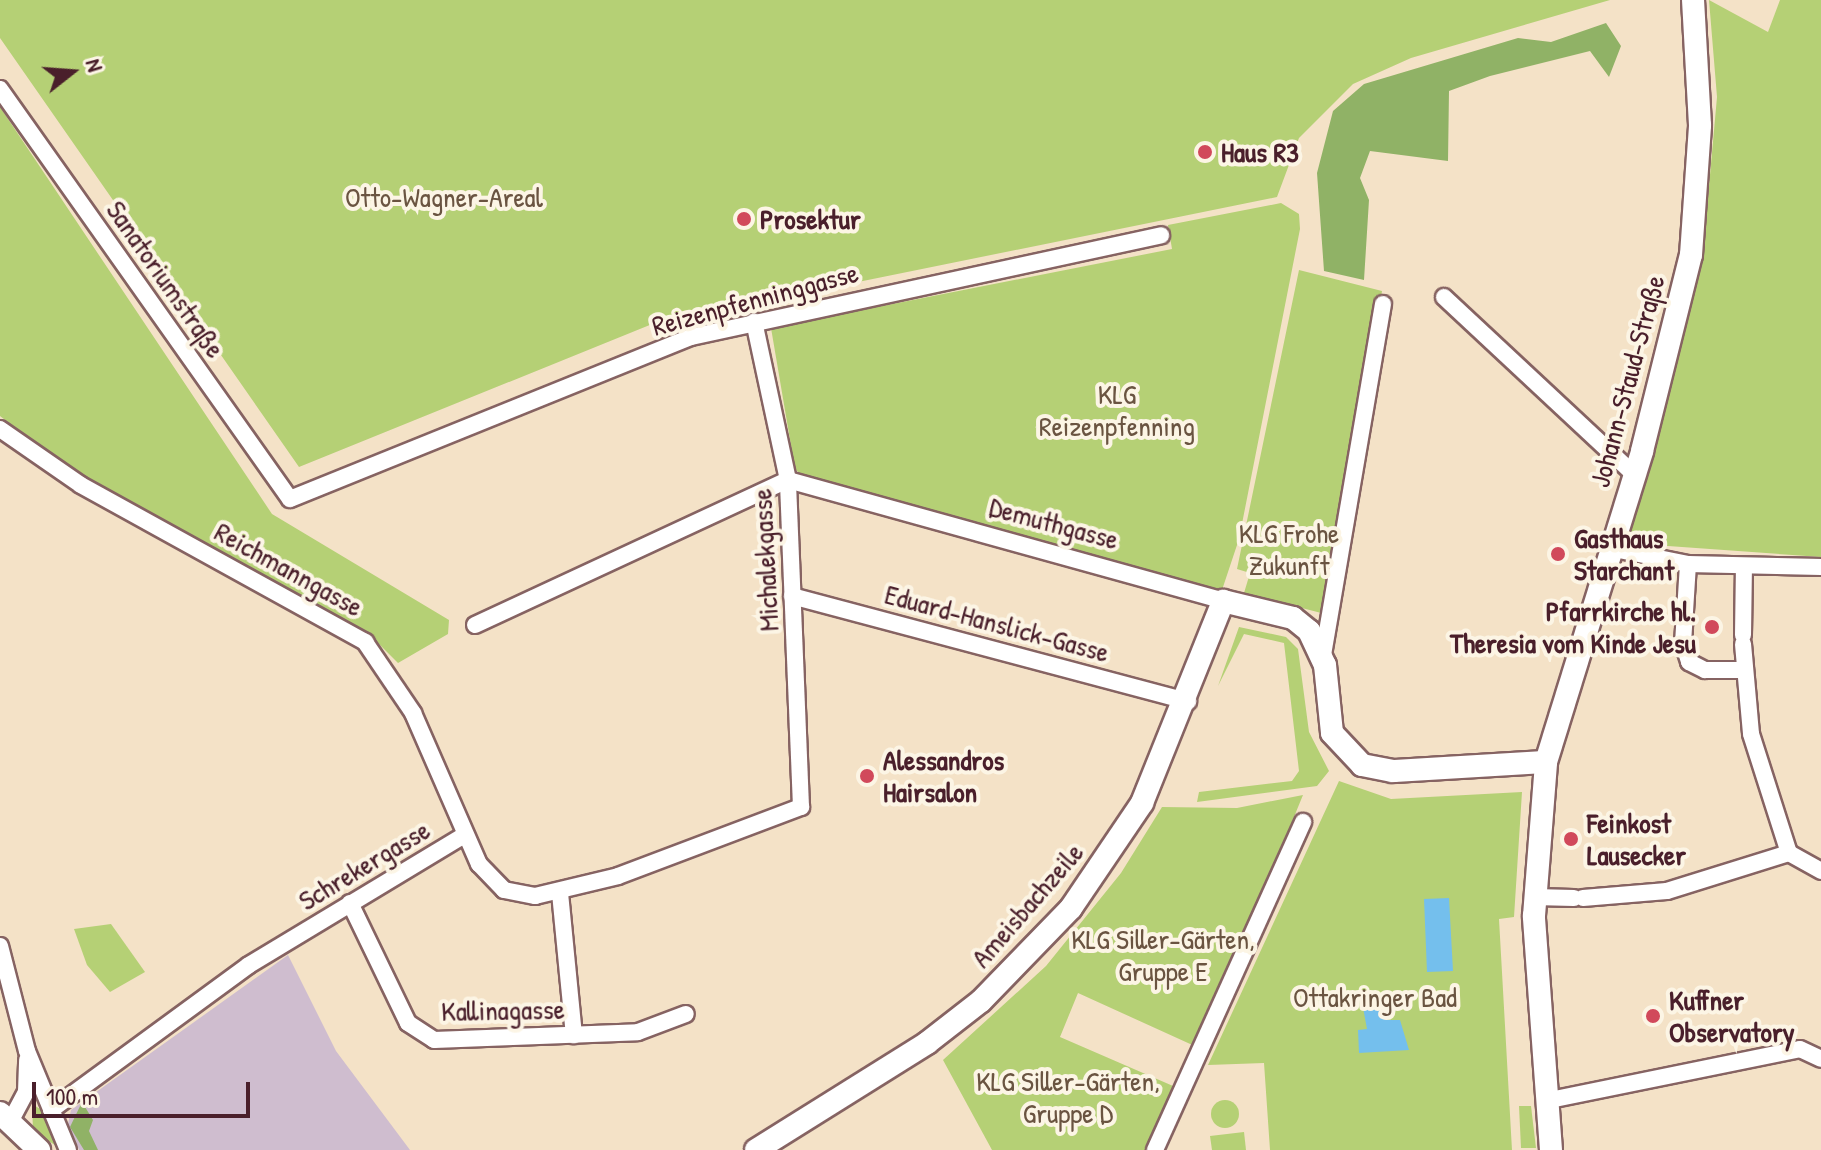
<!DOCTYPE html>
<html>
<head>
<meta charset="utf-8">
<style>
	body { margin:0 }
	#map { position:relative; width:1821px; height:1150px; overflow:hidden; background:#f4e2c7; font-family:"Patrick Hand",sans-serif }
	div>[style] { position:absolute }
	.industrial>* { inset:0; background:#cfbdcf }
	.green>* { inset:0; background:#b5d075 }
	.round { border-radius:50% }
	.forest>* { inset:0; background:#90b266 }
	.water>* { inset:0; background:#74bfed }
	.roads { filter:drop-shadow(2px 0 #866362) drop-shadow(-2px 0 #866362) drop-shadow(0 2px #866362) drop-shadow(0 -2px #866362) }
	.street>* { height:16px; margin:-8px; padding:0 8px; transform-origin:8px; border-radius:8px; background:#fff }
	.secondary>* { height:22px; margin:-11px; padding:0 11px; transform-origin:11px; border-radius:11px; background:#fff }
	.dots>* { width:22px; height:22px; translate:-50% -50%; box-sizing:border-box; border:4px solid #fcf5e5; border-radius:50% }
	span { translate:-50% -50%; white-space:nowrap; text-align:center; line-height:1.15; -webkit-text-stroke:8px #fcf5e5; paint-order:stroke }
	.poi-label { font-size:28px; color:#4a1f2b; font-weight:700 }
	.left { translate:0 -50%; text-align:left }
	.right { translate:-100% -50%; text-align:right }
	.park-label { font-size:28px; color:#6a5441 }
	.street-label { font-size:28px; color:#4a1f2b }
	.north { position:absolute; left:32px; top:32px; width:80px; height:80px; -webkit-text-stroke:6px #fcf5e5; paint-order:stroke; rotate:73deg; font-size:22px; font-weight:700; line-height:32px; text-align:center; color:#4a1f2b }
	.north::after { content:''; display:block; margin:auto; width:28px; height:36px; background:#4a1f2b; clip-path:polygon(50% 0,100% 100%,50% 72%,0 100%) }
	.scale { position:absolute; left:32px; top:1082px; width:218px; height:36px; box-sizing:border-box; border:4px solid #4a1f2b; border-top:0; padding-left:10px; font-size:24px; line-height:28px; white-space:nowrap; color:#4a1f2b; -webkit-text-stroke:6px #fcf5e5; paint-order:stroke }
</style>
</head>
<body>
<div id="map">
	<div class="industrial">
		<i style="clip-path:polygon(288px 955px,336px 1051px,410px 1150px,79px 1150px,68px 1124px,71px 1110px)"></i>
	</div>
	<div class="green">
		<i style="clip-path:polygon(0 0,1610px 0,1411px 58px,1353px 84px,1299px 138px,1277px 197px,759px 302px,672px 328px,667px 318px,299px 467px,0 38px)"></i>
		<i style="clip-path:polygon(1709px 0,1768px 32px,1780px 0,1821px 0,1821px 557px,1626px 543px,1702px 264px,1717px 97px)"></i>
		<i style="clip-path:polygon(0 107px,272px 514px,449px 620px,448px 634px,398px 663px,370px 635px,75px 475px,0 416px)"></i>
		<i style="clip-path:polygon(1281px 203px,1299px 214px,1300px 229px,1239px 539px,1222px 590px,805px 478px,795px 469px,771px 328px,1172px 249px,1168px 225px)"></i>
		<i style="clip-path:polygon(1299px 270px,1382px 291px,1329px 615px,1244px 593px,1250px 573px,1237px 569px)"></i>
		<i style="clip-path:polygon(1239px 627px,1286px 637px,1298px 649px,1309px 732px,1329px 771px,1317px 786px,1197px 802px,1199px 792px,1292px 781px,1299px 771px,1284px 643px,1244px 634px,1218px 686px)"></i>
		<i style="clip-path:polygon(1339px 781px,1391px 799px,1522px 792px,1514px 917px,1499px 919px,1512px 1150px,1270px 1150px,1264px 1063px,1208px 1065px)"></i>
		<i style="clip-path:polygon(1303px 795px,1199px 1048px,1078px 993px,1060px 1037px,1180px 1089px,1148px 1150px,992px 1150px,943px 1060px,1046px 966px,1121px 873px,1162px 807px,1237px 808px)"></i>
		<i style="clip-path:polygon(111px 924px,145px 972px,110px 992px,87px 965px,74px 929px)"></i>
		<i class="round" style="left:1211px;top:1100px;width:28px;height:28px"></i>
		<i style="clip-path:polygon(32px 1104px,45px 1112px,62px 1150px,33px 1130px)"></i>
		<i style="clip-path:polygon(1519px 1106px,1531px 1106px,1536px 1148px,1521px 1148px)"></i>
		<i style="clip-path:polygon(1244px 1132px,1246px 1150px,1212px 1150px,1210px 1136px)"></i>
	</div>
	<div class="forest">
		<i style="clip-path:polygon(1606px 23px,1621px 46px,1609px 77px,1590px 51px,1490px 76px,1449px 91px,1448px 161px,1370px 151px,1360px 178px,1369px 200px,1364px 280px,1324px 271px,1317px 173px,1333px 111px,1364px 84px,1518px 38px,1551px 42px)"></i>
		<i style="clip-path:polygon(82px 1102px,93px 1120px,89px 1131px,98px 1150px,84px 1150px,70px 1127px)"></i>
	</div>
	<div class="water">
		<i style="clip-path:polygon(1449px 898px,1453px 971px,1427px 972px,1424px 899px)"></i>
		<i style="clip-path:polygon(1393px 996px,1393px 1013px,1385px 1020px,1400px 1020px,1409px 1050px,1359px 1053px,1358px 1030px,1367px 1029px,1361px 997px)"></i>
	</div>
	<div class="roads">
		<div class="street">
			<i style="left:0;top:89px;width:502px;rotate:54.73deg"></i>
			<i style="left:290px;top:499px;width:432px;rotate:-22deg"></i>
			<i style="left:691px;top:337px;width:481px;rotate:-12.2deg"></i>
			<i style="left:1444px;top:297px;width:260px;rotate:43deg"></i>
			<i style="left:0;top:429px;width:98px;rotate:34.7deg"></i>
			<i style="left:81px;top:485px;width:325px;rotate:28.9deg"></i>
			<i style="left:365px;top:642px;width:86px;rotate:55.9deg"></i>
			<i style="left:413px;top:713px;width:165px;rotate:66.4deg"></i>
			<i style="left:479px;top:864px;width:36px;rotate:46deg"></i>
			<i style="left:504px;top:890px;width:32px;rotate:11deg"></i>
			<i style="left:535px;top:896px;width:85px;rotate:-13.5deg"></i>
			<i style="left:618px;top:876px;width:196px;rotate:-20.7deg"></i>
			<i style="left:801px;top:807px;width:327px;rotate:-92.3deg"></i>
			<i style="left:788px;top:480px;width:162px;rotate:-102.1deg"></i>
			<i style="left:1609px;top:548px;width:81px;rotate:11.4deg"></i>
			<i style="left:1688px;top:564px;width:133px;rotate:1.3deg"></i>
			<i style="left:1688px;top:564px;width:79px;rotate:93.6deg"></i>
			<i style="left:1683px;top:643px;width:20px;rotate:72deg"></i>
			<i style="left:1689px;top:662px;width:18px;rotate:27deg"></i>
			<i style="left:1705px;top:670px;width:38px"></i>
			<i style="left:792px;top:596px;width:410px;rotate:14.9deg"></i>
			<i style="left:475px;top:625px;width:345px;rotate:-24.9deg"></i>
			<i style="left:788px;top:480px;width:452px;rotate:15.5deg"></i>
			<i style="left:1743px;top:635px;width:68px;rotate:-89.2deg"></i>
			<i style="left:1743px;top:644px;width:90px;rotate:84.9deg"></i>
			<i style="left:1751px;top:734px;width:125px;rotate:72.3deg"></i>
			<i style="left:1789px;top:853px;width:37px;rotate:29deg"></i>
			<i style="left:1323px;top:655px;width:356px;rotate:-80.3deg"></i>
			<i style="left:560px;top:893px;width:143px;rotate:84.4deg"></i>
			<i style="left:1534px;top:897px;width:40px;rotate:1.4deg"></i>
			<i style="left:1583px;top:898px;width:84px;rotate:-4.8deg"></i>
			<i style="left:1667px;top:891px;width:128px;rotate:-17.3deg"></i>
			<i style="left:350px;top:903px;width:133px;rotate:64.2deg"></i>
			<i style="left:408px;top:1023px;width:31px;rotate:33deg"></i>
			<i style="left:434px;top:1040px;width:204px;rotate:-2.2deg"></i>
			<i style="left:638px;top:1032px;width:51px;rotate:-20.6deg"></i>
			<i style="left:0;top:946px;width:108px;rotate:75.6deg"></i>
			<i style="left:27px;top:1051px;width:107px;rotate:67.5deg"></i>
			<i style="left:1545px;top:1101px;width:260px;rotate:-11.5deg"></i>
			<i style="left:1800px;top:1049px;width:23px;rotate:25deg"></i>
			<i style="left:51px;top:1110px;width:245px;rotate:-36.2deg"></i>
			<i style="left:249px;top:965px;width:250px;rotate:-31.1deg"></i>
			<i style="left:10px;top:1122px;width:34px;rotate:-62deg"></i>
			<i style="left:26px;top:1092px;width:32px;rotate:-88deg"></i>
			<i style="left:1155px;top:1150px;width:360px;rotate:-65.7deg"></i>
		</div>
		<div class="secondary">
			<i style="left:0;top:1113px;width:54px;rotate:43.5deg"></i>
			<i style="left:756px;top:1150px;width:202px;rotate:-32deg"></i>
			<i style="left:927px;top:1043px;width:68px;rotate:-37.9deg"></i>
			<i style="left:981px;top:1001px;width:129px;rotate:-45.9deg"></i>
			<i style="left:1071px;top:908px;width:127px;rotate:-55.9deg"></i>
			<i style="left:1142px;top:803px;width:218px;rotate:-68.1deg"></i>
			<i style="left:1223px;top:601px;width:72px;rotate:13.7deg"></i>
			<i style="left:1293px;top:618px;width:21px;rotate:39deg"></i>
			<i style="left:1309px;top:631px;width:38px;rotate:65deg"></i>
			<i style="left:1325px;top:665px;width:68px;rotate:84.1deg"></i>
			<i style="left:1332px;top:733px;width:44px;rotate:46.8deg"></i>
			<i style="left:1362px;top:765px;width:32px;rotate:11deg"></i>
			<i style="left:1393px;top:771px;width:153px;rotate:-3.4deg"></i>
			<i style="left:1551px;top:1150px;width:235px;rotate:-94.2deg"></i>
			<i style="left:1534px;top:916px;width:154px;rotate:-85.5deg"></i>
			<i style="left:1546px;top:762px;width:325px;rotate:-72.8deg"></i>
			<i style="left:1642px;top:451px;width:202px;rotate:-76deg"></i>
			<i style="left:1691px;top:255px;width:130px;rotate:-86deg"></i>
			<i style="left:1700px;top:125px;width:125px;rotate:-93.2deg"></i>
		</div>
	</div>
	<div class="dots">
		<i style="left:1205px;top:152px;background:#d1495b"></i>
		<i style="left:744px;top:219px;background:#d1495b"></i>
		<i style="left:1558px;top:554px;background:#d1495b"></i>
		<i style="left:1712px;top:627px;background:#d1495b"></i>
		<i style="left:867px;top:776px;background:#d1495b"></i>
		<i style="left:1571px;top:839px;background:#d1495b"></i>
		<i style="left:1653px;top:1016px;background:#d1495b"></i>
	</div>
	<div class="poi-label">
		<span class="left" style="left:1221px;top:152px">Haus R3</span>
		<span class="left" style="left:760px;top:219px">Prosektur</span>
		<span class="left" style="left:1574px;top:554px">Gasthaus<br>Starchant</span>
		<span class="right" style="left:1696px;top:627px">Pfarrkirche hl.<br>Theresia vom Kinde Jesu</span>
		<span class="left" style="left:883px;top:776px">Alessandros<br>Hairsalon</span>
		<span class="left" style="left:1587px;top:839px">Feinkost<br>Lausecker</span>
		<span class="left" style="left:1669px;top:1016px">Kuffner<br>Observatory</span>
	</div>
	<div class="park-label">
		<span style="left:444px;top:197px">Otto-Wagner-Areal</span>
		<span style="left:1117px;top:410px">KLG<br>Reizenpfenning</span>
		<span style="left:1289px;top:549px">KLG Frohe<br>Zukunft</span>
		<span style="left:1163px;top:955px">KLG Siller-Gärten,<br>Gruppe E</span>
		<span style="left:1375px;top:997px">Ottakringer Bad</span>
		<span style="left:1068px;top:1097px">KLG Siller-Gärten,<br>Gruppe D</span>
	</div>
	<div class="street-label">
		<span style="left:166px;top:279px;rotate:55deg">Sanatoriumstraße</span>
		<span style="left:755px;top:299px;rotate:-15deg">Reizenpfenninggasse</span>
		<span style="left:1627px;top:381px;rotate:-75deg">Johann-Staud-Straße</span>
		<span style="left:1054px;top:523px;rotate:15deg">Demuthgasse</span>
		<span style="left:765px;top:560px;rotate:-93deg">Michalekgasse</span>
		<span style="left:289px;top:569px;rotate:29deg">Reichmanngasse</span>
		<span style="left:997px;top:623px;rotate:15deg">Eduard-Hanslick-Gasse</span>
		<span style="left:364px;top:865px;rotate:-31deg">Schrekergasse</span>
		<span style="left:1027px;top:905px;rotate:-49deg">Ameisbachzeile</span>
		<span style="left:503px;top:1010px;rotate:-1deg">Kallinagasse</span>
	</div>
	<div class="north">N</div>
	<div class="scale">100 m</div>
</div>
</body>
</html>
